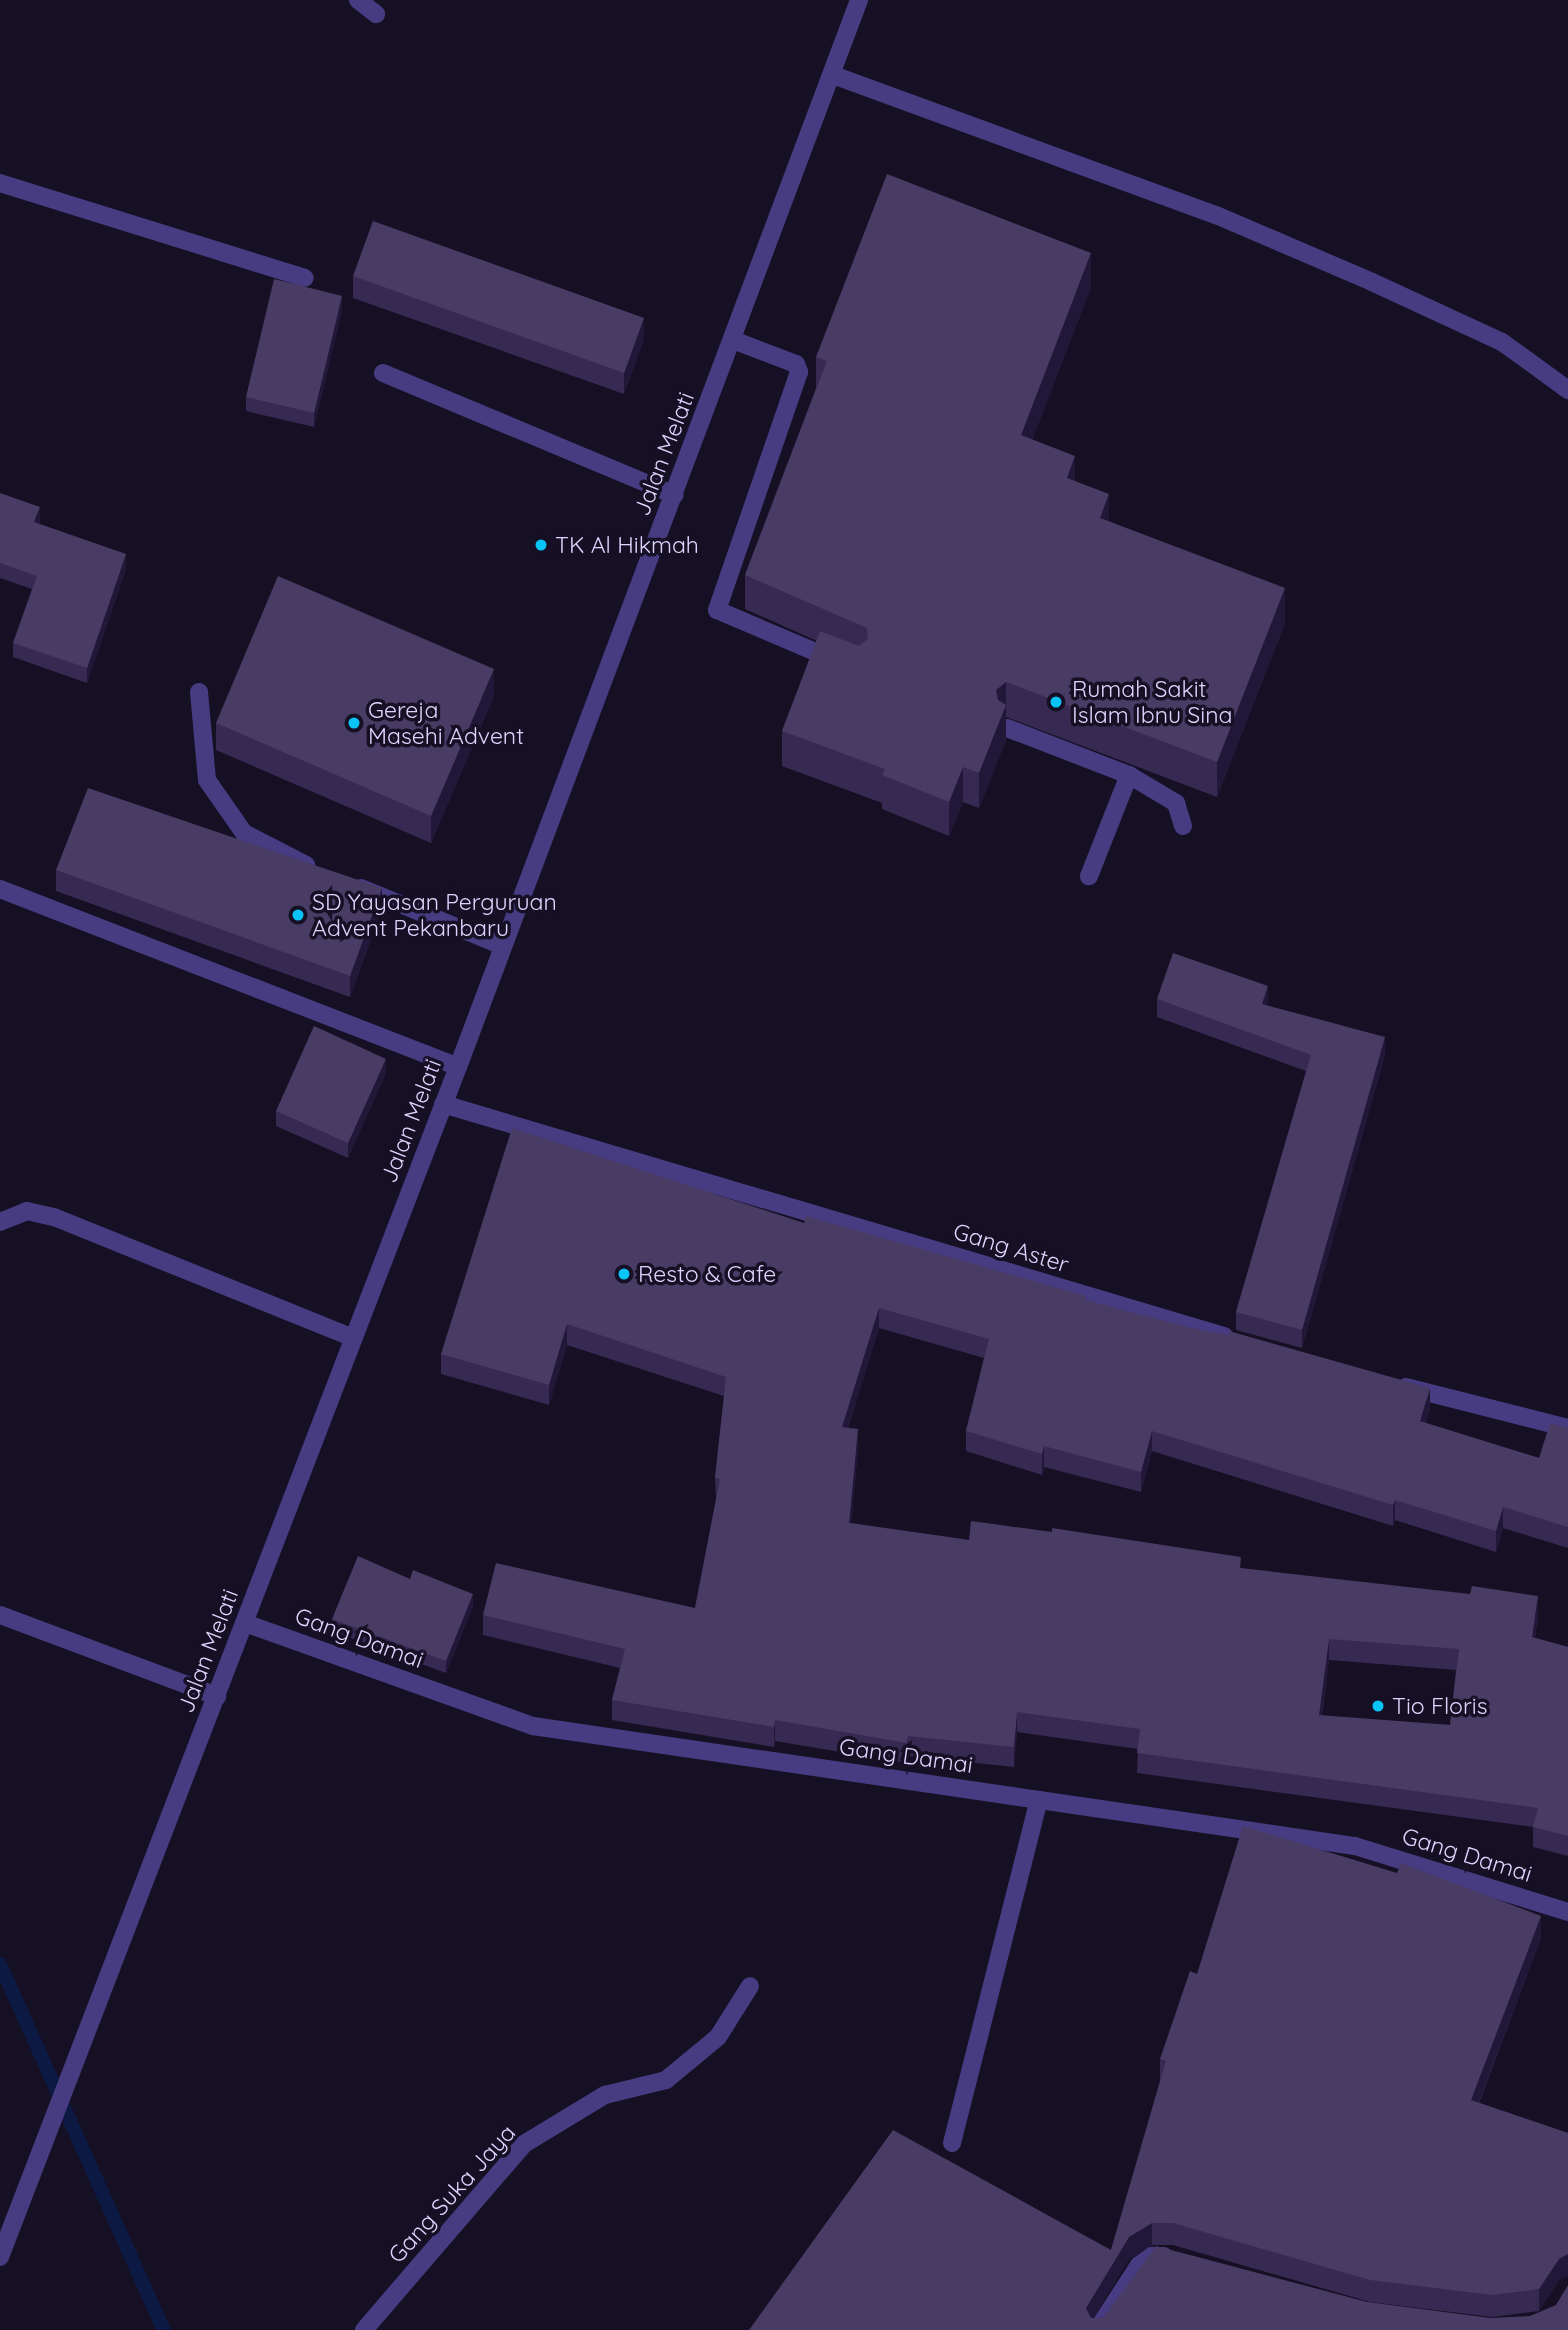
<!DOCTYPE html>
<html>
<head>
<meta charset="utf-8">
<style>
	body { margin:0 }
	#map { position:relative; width:1568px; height:2330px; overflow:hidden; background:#161025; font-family:Quicksand,sans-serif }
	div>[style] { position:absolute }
	.stream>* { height:14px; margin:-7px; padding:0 7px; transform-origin:7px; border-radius:7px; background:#0c1942 }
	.service>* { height:18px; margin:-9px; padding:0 9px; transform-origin:9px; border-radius:9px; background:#473c82 }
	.minor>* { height:18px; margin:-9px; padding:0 9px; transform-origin:9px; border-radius:9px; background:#473c82 }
	.tertiary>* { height:18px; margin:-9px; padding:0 9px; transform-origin:9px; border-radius:9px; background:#473c82 }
	.wall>* { inset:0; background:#362952 }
	.shaded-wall>* { inset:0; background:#211738 }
	.building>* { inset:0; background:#483b64 }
	.dots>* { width:19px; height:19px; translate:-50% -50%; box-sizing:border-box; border:4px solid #161025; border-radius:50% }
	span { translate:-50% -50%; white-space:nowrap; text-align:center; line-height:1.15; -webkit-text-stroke:7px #161025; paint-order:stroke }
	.street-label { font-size:23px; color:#ded5fe }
	.poi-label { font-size:23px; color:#ded5fe }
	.left { translate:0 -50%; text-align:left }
</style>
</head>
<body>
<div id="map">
	<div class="stream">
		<i style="left:0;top:1964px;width:401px;rotate:65.9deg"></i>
	</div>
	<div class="service">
		<i style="left:733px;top:340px;width:67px;rotate:20.9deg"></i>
		<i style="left:796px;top:364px;width:9px;rotate:69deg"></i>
		<i style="left:799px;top:372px;width:252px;rotate:109deg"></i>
		<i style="left:717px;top:610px;width:125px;rotate:23.1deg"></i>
		<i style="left:199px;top:692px;width:88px;rotate:84.8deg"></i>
		<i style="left:207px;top:780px;width:65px;rotate:55.1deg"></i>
		<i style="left:244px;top:833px;width:70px;rotate:27.3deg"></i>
		<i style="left:1007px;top:728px;width:131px;rotate:21.1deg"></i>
		<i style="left:1129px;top:775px;width:109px;rotate:111.6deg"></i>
		<i style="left:1129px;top:775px;width:55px;rotate:30.8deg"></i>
		<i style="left:1176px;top:803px;width:24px;rotate:73deg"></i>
		<i style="left:361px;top:888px;width:153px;rotate:22.2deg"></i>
	</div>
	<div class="minor">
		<i style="left:358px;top:0;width:23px;rotate:38deg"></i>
		<i style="left:833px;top:75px;width:408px;rotate:20.1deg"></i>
		<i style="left:1216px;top:215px;width:170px;rotate:23.2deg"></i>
		<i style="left:1372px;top:282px;width:143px;rotate:24.8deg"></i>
		<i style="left:1502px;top:342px;width:82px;rotate:36deg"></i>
		<i style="left:0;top:183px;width:319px;rotate:17.3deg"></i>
		<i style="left:383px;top:373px;width:316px;rotate:22.7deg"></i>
		<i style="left:0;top:889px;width:491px;rotate:21.2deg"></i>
		<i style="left:443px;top:1104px;width:815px;rotate:16.54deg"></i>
		<i style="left:0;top:1222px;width:29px;rotate:-22deg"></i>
		<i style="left:27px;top:1211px;width:28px;rotate:13deg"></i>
		<i style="left:54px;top:1217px;width:323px;rotate:22deg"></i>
		<i style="left:1406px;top:1387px;width:167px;rotate:14.2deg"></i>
		<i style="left:0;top:1615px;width:232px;rotate:20.5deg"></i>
		<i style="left:245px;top:1623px;width:306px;rotate:19.7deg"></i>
		<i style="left:533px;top:1726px;width:831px;rotate:8.31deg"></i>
		<i style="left:1355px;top:1846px;width:223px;rotate:17.2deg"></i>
		<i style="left:952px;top:2143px;width:354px;rotate:-75.8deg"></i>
		<i style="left:364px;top:2330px;width:245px;rotate:-49.3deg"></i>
		<i style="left:524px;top:2144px;width:95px;rotate:-31.2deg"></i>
		<i style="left:605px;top:2095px;width:63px;rotate:-13.8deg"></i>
		<i style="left:666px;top:2080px;width:67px;rotate:-39.6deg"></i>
		<i style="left:718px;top:2037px;width:60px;rotate:-57.9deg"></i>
		<i style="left:1097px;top:2330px;width:77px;rotate:-57.1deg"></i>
		<i style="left:1139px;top:2265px;width:16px;rotate:-35deg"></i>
		<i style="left:1152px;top:2256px;width:12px"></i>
	</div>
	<div class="tertiary">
		<i style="left:0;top:2257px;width:1275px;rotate:-68.95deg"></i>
		<i style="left:458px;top:1067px;width:1140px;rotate:-69.4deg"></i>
	</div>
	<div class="wall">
		<i style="clip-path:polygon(353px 276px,644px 339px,624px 394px,353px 298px)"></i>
		<i style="clip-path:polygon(1091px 287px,1032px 440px,1075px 481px,1109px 521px,1285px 623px,1217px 797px,1006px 717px,1006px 740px,979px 808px,963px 802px,949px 836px,882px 809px,882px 803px,782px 766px,782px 731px,817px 641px,745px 609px,745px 575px,816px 388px,816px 357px)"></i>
		<i style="clip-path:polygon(342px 310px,314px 427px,246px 411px,246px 397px)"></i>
		<i style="clip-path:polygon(0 493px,40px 522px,39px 524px,126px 569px,87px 683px,13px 657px,13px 643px,32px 589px,0 578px)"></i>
		<i style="clip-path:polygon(494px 696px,431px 843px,216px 750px,216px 723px)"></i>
		<i style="clip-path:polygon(56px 870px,382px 909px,350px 997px,56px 891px)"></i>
		<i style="clip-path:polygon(1157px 999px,1268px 1004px,1267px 1006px,1385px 1055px,1302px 1348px,1236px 1330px,1236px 1312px,1306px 1071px,1157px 1017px)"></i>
		<i style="clip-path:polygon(386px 1073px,348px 1158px,276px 1126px,276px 1111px)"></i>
		<i style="clip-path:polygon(evenodd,804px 1223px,1086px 1300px,1430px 1409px,1425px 1423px,1539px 1458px,1568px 1428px,1568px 1548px,1503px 1528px,1496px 1552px,1395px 1520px,1393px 1526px,1152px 1451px,1141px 1492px,1044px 1467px,1042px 1475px,966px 1451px,966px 1431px,984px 1358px,879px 1328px,848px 1428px,858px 1449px,851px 1523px,969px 1540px,1241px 1568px,1538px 1616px,1535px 1638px,1568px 1647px,1568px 1856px,1533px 1847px,1533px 1827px,1137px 1773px,1138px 1749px,1017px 1732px,1014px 1767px,908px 1756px,907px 1763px,775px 1741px,774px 1747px,612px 1720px,612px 1700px,620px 1668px,483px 1635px,483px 1615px,695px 1608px,716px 1499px,715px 1478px,724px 1396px,567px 1345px,549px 1405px,441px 1374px,441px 1354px,804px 1223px,1329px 1660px,1456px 1670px,1450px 1725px,1322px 1716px,1329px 1660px)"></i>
		<i style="clip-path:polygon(473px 1606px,446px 1673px,332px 1631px,332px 1619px)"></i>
		<i style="clip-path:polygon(1541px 1938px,1479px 2103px,1568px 2133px,1568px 2276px,1559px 2280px,1539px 2311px,1492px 2317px,1370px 2302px,1173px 2245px,1152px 2245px,1129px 2259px,1093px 2318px,1367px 2302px,1568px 2330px,749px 2330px,1111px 2250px,1160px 2081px,1160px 2059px,1197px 1974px)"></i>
	</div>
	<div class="shaded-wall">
		<i style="clip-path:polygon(1091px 253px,1091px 287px,1021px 470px,1021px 435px)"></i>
		<i style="clip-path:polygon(342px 296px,342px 310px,314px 427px,314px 413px)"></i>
		<i style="clip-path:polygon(644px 318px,644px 339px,624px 394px,624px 373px)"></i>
		<i style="clip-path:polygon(1075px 456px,1075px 491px,1067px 478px)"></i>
		<i style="clip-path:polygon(1109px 494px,1109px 529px,1100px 518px)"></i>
		<i style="clip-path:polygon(40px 507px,40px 522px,34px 537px,34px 522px)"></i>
		<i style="clip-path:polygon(126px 554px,126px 569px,87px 683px,87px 668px)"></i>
		<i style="clip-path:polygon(1285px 588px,1285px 623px,1217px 797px,1217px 762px)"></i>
		<i style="clip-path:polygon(494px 669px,494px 696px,431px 843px,431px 816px)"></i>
		<i style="clip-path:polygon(1006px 682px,1006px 740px,979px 808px,979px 773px,996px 690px)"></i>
		<i style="clip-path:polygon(963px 767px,963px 802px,949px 836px,949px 802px)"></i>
		<i style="clip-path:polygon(382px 888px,382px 909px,350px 997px,350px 976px)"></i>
		<i style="clip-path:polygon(1268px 986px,1268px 1004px,1262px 1022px,1262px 1004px)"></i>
		<i style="clip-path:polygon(1385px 1037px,1385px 1055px,1302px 1348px,1302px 1330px)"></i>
		<i style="clip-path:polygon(386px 1059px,386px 1073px,348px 1158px,348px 1143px)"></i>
		<i style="clip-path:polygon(879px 1308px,879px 1328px,842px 1447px,842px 1427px)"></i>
		<i style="clip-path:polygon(567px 1324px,567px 1345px,549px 1405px,549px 1385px)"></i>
		<i style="clip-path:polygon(1430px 1388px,1430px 1409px,1420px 1441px,1420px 1421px)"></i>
		<i style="clip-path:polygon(858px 1429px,858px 1449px,849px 1543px,849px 1523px)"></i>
		<i style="clip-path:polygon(1152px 1431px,1152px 1451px,1141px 1492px,1141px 1472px)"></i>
		<i style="clip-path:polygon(1044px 1446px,1044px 1467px,1042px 1475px,1042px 1454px)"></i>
		<i style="clip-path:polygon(1395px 1500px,1395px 1520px,1393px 1526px,1393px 1505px)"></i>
		<i style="clip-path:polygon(1503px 1507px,1503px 1528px,1496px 1552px,1496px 1531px)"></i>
		<i style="clip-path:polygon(473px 1594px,473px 1606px,446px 1673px,446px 1661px)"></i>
		<i style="clip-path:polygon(1538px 1596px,1538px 1616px,1532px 1658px,1532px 1637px)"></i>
		<i style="clip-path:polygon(1329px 1639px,1329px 1660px,1319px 1736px,1319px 1715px)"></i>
		<i style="clip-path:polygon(1017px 1712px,1017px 1732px,1014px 1767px,1014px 1747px)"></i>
		<i style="clip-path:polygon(775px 1720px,775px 1741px,774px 1747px,774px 1727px)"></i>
		<i style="clip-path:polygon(908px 1736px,908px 1756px,907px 1763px,907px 1743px)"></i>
		<i style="clip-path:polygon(1541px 1916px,1541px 1938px,1471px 2122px,1471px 2100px)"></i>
		<i style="clip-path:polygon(1152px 2223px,1152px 2245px,1129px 2259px,1086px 2330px,1086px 2308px,1129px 2237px)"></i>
		<i style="clip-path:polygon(1568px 2254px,1568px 2276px,1559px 2280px,1539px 2311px,1539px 2289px,1559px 2259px)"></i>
	</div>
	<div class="building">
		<i style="clip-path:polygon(887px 174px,1091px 253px,1021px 435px,1075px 456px,1067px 478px,1109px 494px,1100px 518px,1285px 588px,1217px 762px,1006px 682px,996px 690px,998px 700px,1006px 705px,979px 773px,963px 767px,949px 802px,882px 775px,885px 769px,782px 731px,820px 631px,859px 646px,868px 639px,867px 628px,745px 575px,827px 361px,816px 357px)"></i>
		<i style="clip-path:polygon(373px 221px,644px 318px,624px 373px,353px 276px)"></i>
		<i style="clip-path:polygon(274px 279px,342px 296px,314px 413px,246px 397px)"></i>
		<i style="clip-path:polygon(0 493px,40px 507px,34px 522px,126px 554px,87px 668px,13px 643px,37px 576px,0 563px)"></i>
		<i style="clip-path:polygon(278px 576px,494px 669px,431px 816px,216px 723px)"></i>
		<i style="clip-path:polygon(88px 788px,382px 888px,350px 976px,56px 870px)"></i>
		<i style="clip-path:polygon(1173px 953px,1268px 986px,1262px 1004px,1385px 1037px,1302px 1330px,1236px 1312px,1311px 1055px,1157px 999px)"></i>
		<i style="clip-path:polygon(314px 1026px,386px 1059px,348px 1143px,276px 1111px)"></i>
		<i style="clip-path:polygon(evenodd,512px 1128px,804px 1223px,806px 1216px,1086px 1296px,1085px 1300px,1196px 1329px,1228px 1335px,1229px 1331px,1430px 1388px,1420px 1421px,1539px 1458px,1550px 1423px,1568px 1428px,1568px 1527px,1503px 1507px,1496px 1531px,1395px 1500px,1393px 1505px,1152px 1431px,1141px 1472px,1044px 1446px,1042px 1454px,966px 1431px,989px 1339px,879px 1308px,842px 1427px,858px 1429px,849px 1523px,969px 1540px,971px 1521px,1052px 1532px,1052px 1528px,1241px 1557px,1240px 1568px,1470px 1594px,1472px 1586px,1538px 1596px,1532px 1637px,1568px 1647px,1568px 1836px,1533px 1827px,1538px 1808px,1137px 1753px,1140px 1729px,1017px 1712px,1014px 1747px,908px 1736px,907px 1743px,775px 1720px,774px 1727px,612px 1700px,625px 1649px,483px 1615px,496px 1563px,695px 1608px,720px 1479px,715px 1478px,726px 1377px,567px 1324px,549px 1385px,441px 1354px,512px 1128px,1329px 1639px,1459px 1649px,1450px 1725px,1319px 1715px,1329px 1639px)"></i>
		<i style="clip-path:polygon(358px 1556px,410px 1579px,413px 1570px,473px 1594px,446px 1661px,332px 1619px)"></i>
		<i style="clip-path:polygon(1243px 1826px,1397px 1873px,1401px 1863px,1541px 1916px,1471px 2100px,1568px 2133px,1568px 2254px,1559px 2259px,1539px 2289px,1492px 2295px,1370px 2280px,1173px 2223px,1152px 2223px,1129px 2237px,1086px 2308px,1091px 2318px,1103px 2318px,1156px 2246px,1367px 2302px,1491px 2318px,1530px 2316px,1556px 2305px,1568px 2285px,1568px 2330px,749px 2330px,893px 2130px,1111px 2250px,1166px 2061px,1160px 2059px,1190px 1971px,1197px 1974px)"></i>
	</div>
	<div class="dots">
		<i style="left:541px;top:545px;background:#08c3f6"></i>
		<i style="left:1056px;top:702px;background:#08c3f6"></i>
		<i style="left:354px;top:723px;background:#08c3f6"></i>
		<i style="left:298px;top:915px;background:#08c3f6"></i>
		<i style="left:624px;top:1274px;background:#08c3f6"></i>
		<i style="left:1378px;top:1706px;background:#08c3f6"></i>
	</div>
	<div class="street-label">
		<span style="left:664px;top:454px;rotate:-69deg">Jalan Melati</span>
		<span style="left:411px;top:1121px;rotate:-69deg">Jalan Melati</span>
		<span style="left:1011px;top:1248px;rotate:17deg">Gang Aster</span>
		<span style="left:359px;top:1638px;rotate:20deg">Gang Damai</span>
		<span style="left:208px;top:1651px;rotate:-69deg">Jalan Melati</span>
		<span style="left:906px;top:1756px;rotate:8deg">Gang Damai</span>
		<span style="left:1467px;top:1855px;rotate:17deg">Gang Damai</span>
		<span style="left:452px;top:2194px;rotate:-48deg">Gang Suka Jaya</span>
	</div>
	<div class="poi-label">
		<span class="left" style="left:555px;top:545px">TK Al Hikmah</span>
		<span class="left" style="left:1072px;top:702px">Rumah Sakit<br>Islam Ibnu Sina</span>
		<span class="left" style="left:368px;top:723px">Gereja<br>Masehi Advent</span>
		<span class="left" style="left:312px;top:915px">SD Yayasan Perguruan<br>Advent Pekanbaru</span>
		<span class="left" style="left:638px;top:1274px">Resto &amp; Cafe</span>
		<span class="left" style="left:1392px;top:1706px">Tio Floris</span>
	</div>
</div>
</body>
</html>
